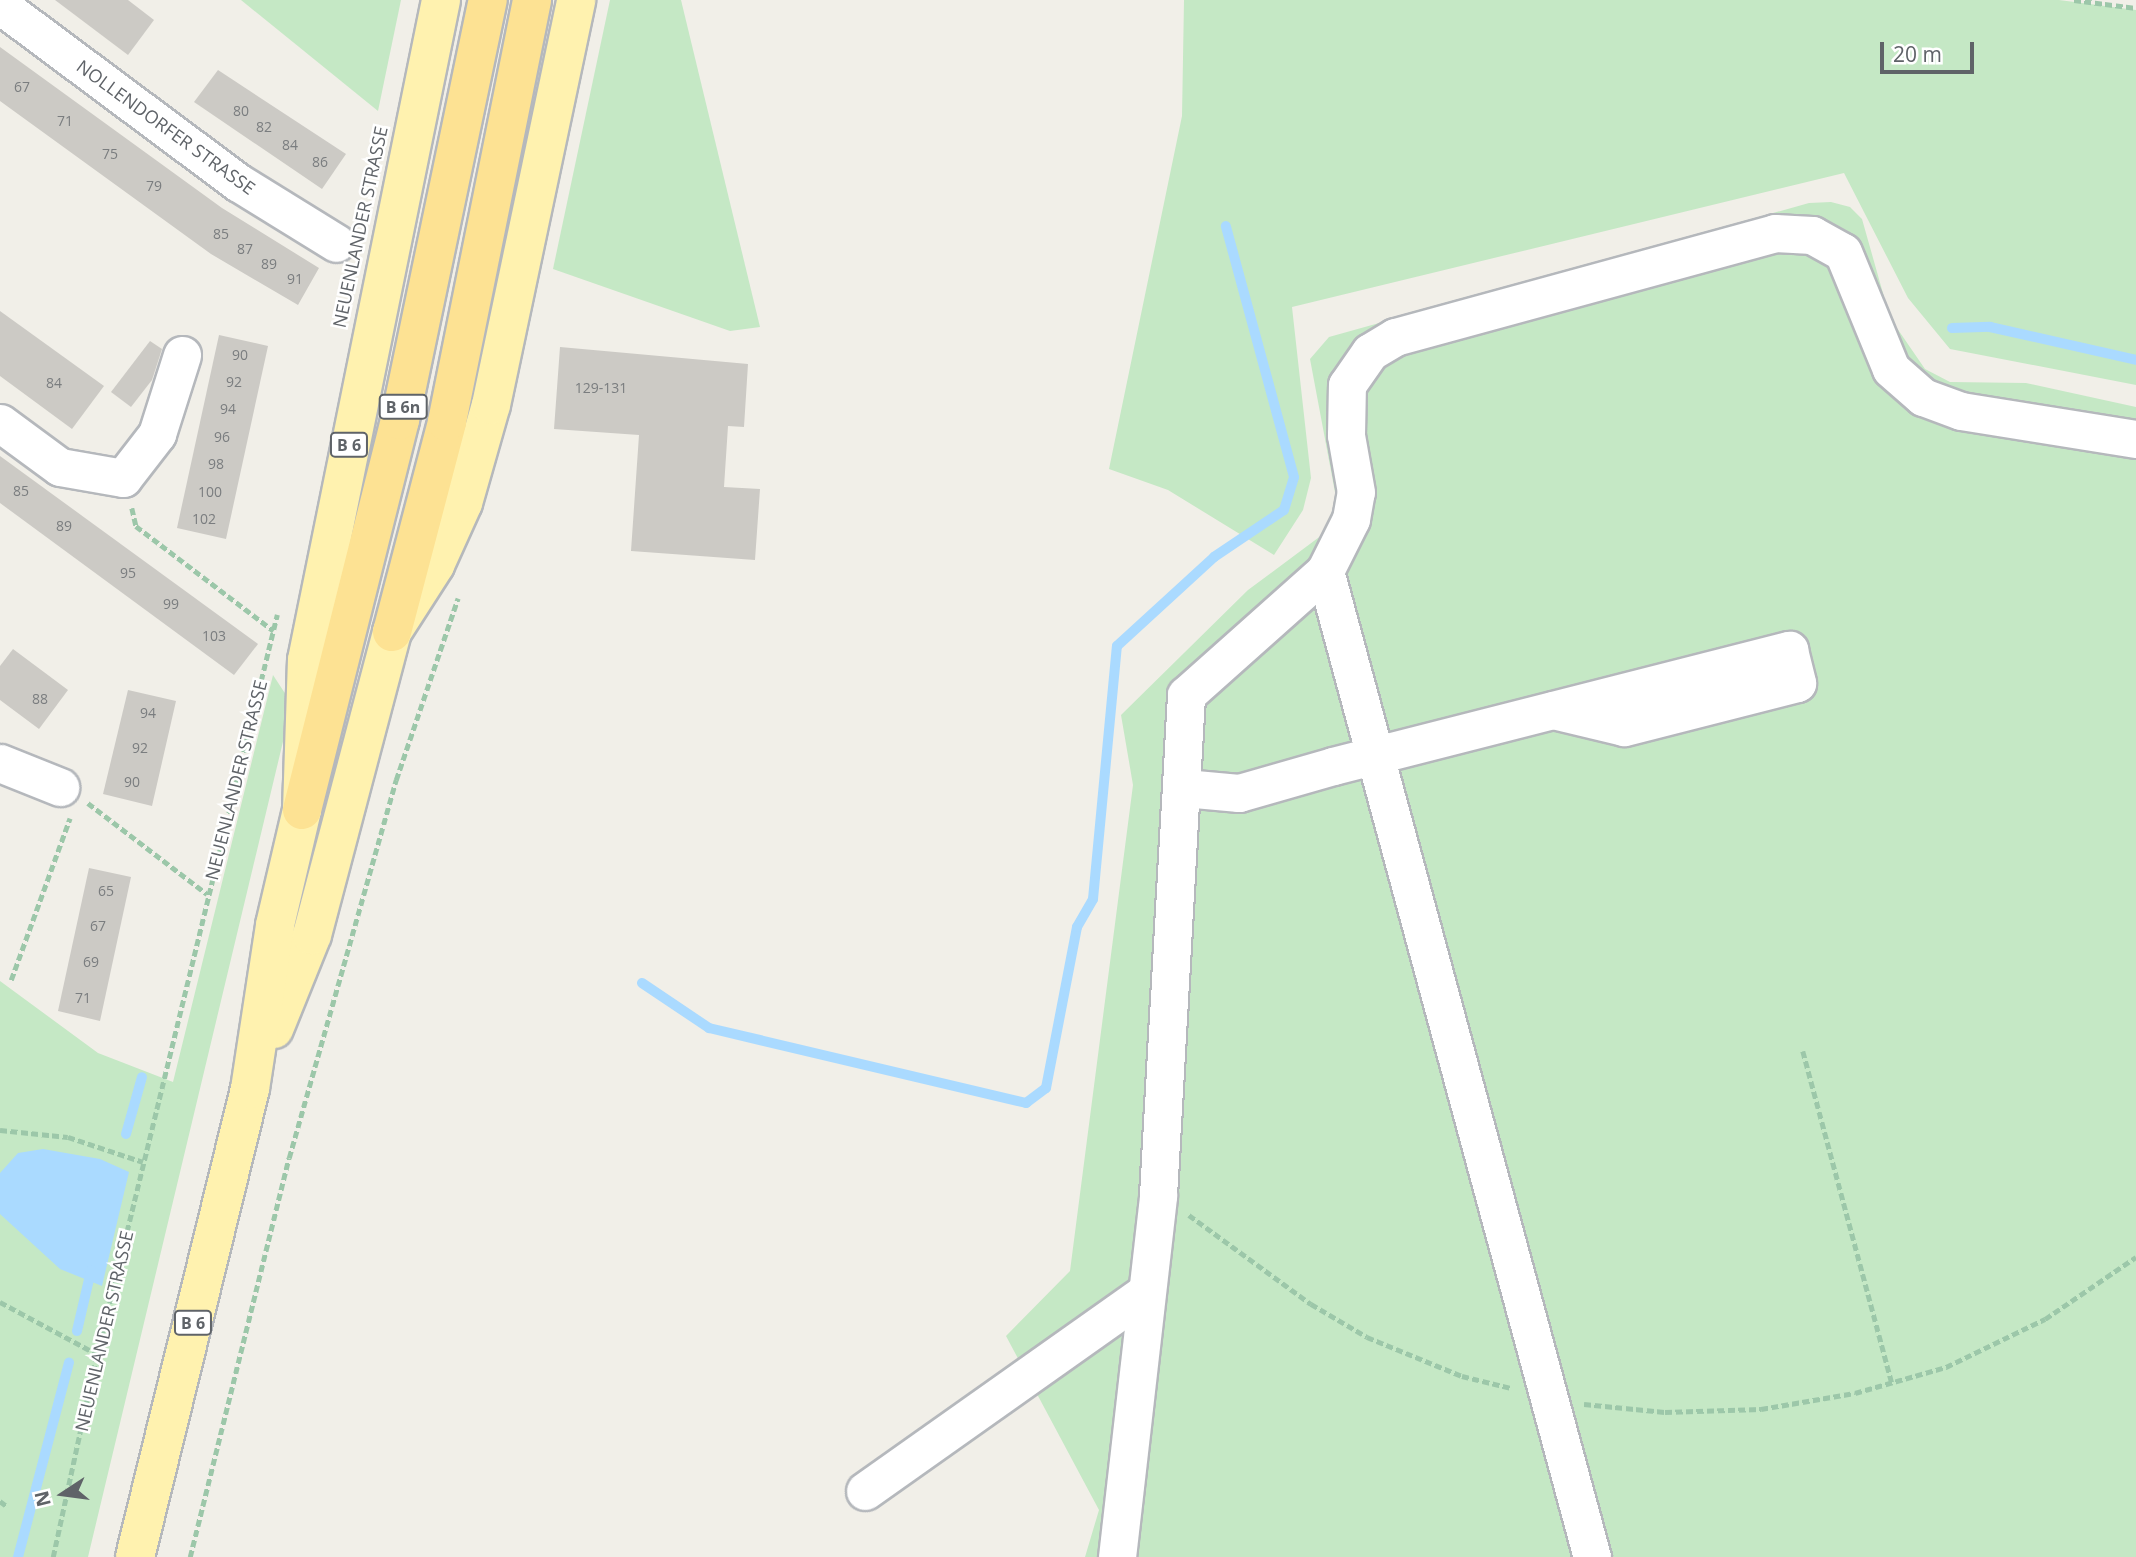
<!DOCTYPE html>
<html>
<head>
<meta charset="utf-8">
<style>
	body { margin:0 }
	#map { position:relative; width:2136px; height:1557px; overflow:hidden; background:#f1efe8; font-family:"Open Sans",sans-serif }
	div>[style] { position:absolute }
	.green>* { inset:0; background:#c5e8c5 }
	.water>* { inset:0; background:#aadaff }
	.stream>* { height:10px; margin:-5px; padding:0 5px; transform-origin:5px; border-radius:5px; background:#aadaff }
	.building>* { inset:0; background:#cccac5 }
	.path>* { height:4.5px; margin-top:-2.25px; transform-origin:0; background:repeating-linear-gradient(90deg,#9cc7a9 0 7px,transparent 0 10.5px) }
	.roads { filter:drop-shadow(2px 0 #b5b8bc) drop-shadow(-2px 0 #b5b8bc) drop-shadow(0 2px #b5b8bc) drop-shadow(0 -2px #b5b8bc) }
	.minor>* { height:37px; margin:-18.5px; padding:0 18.5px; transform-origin:18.5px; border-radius:18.5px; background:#fff }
	.major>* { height:38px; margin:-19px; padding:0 19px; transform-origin:19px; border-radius:19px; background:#fff2af }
	.highway>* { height:38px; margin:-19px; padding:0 19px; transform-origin:19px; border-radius:19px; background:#fde293 }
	span { translate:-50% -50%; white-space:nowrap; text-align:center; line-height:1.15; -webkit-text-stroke:5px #fff; paint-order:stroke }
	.number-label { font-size:14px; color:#7a7d7f }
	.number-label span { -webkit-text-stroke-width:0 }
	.shield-label span { padding:2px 5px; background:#fff; border:2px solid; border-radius:5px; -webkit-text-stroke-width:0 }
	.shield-label { font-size:16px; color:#5f6368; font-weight:700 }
	.street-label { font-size:18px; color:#5f6368 }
	.north { position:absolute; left:28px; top:1459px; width:70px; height:70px; -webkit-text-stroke:5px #fff; paint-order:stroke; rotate:257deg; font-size:19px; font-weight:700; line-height:28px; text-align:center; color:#5f6368 }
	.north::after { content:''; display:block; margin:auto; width:24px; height:32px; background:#5f6368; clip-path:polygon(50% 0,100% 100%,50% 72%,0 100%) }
	.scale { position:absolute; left:1880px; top:42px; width:94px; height:32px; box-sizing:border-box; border:4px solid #5f6368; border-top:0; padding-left:9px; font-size:21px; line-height:24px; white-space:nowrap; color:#5f6368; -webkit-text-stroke:5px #fff; paint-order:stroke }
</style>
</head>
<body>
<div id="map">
	<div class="green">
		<i style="clip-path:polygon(241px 0,401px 0,378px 111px)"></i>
		<i style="clip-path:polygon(610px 0,681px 0,760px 327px,730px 331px,553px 269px)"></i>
		<i style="clip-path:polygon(1184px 0,2059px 0,2136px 10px,2136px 385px,1950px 349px,1908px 298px,1844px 173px,1292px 307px,1311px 478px,1303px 510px,1274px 555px,1168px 490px,1109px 469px,1182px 116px)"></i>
		<i style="clip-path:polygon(1831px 202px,1850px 207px,1862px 219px,1890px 318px,1925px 369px,1950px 382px,2026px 383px,2136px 407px,2136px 1557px,1085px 1557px,1099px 1510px,1006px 1336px,1070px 1271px,1133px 785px,1121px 715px,1248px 590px,1326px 532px,1337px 503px,1310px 359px,1329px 337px,1809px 203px)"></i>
		<i style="clip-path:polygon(273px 675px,292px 704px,88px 1557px,0 1557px,0 981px,98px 1053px,173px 1082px)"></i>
	</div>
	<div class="water">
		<i style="clip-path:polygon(43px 1149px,100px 1159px,129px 1172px,102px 1286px,60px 1269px,0 1214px,0 1173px,18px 1153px)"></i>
	</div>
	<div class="stream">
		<i style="left:1952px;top:328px;width:38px;rotate:-2deg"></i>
		<i style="left:1990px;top:327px;width:150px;rotate:12.7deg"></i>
		<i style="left:642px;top:983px;width:81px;rotate:33.9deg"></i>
		<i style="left:709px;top:1028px;width:326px;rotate:13.3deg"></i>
		<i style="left:1026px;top:1103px;width:25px;rotate:-37deg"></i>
		<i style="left:1046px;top:1088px;width:164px;rotate:-79.1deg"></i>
		<i style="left:1077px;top:927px;width:32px;rotate:-60deg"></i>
		<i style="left:1093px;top:899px;width:254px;rotate:-84.6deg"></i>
		<i style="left:1117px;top:646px;width:132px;rotate:-42.5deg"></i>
		<i style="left:1214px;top:557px;width:84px;rotate:-33.9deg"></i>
		<i style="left:1284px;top:510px;width:34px;rotate:-73deg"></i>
		<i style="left:1294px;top:477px;width:260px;rotate:-105.2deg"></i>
		<i style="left:126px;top:1134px;width:59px;rotate:-74.3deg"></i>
		<i style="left:77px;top:1331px;width:62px;rotate:-76.9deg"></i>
		<i style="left:18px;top:1557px;width:201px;rotate:-75.3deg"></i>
	</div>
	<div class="building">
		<i style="clip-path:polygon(55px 0,128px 0,154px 20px,128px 55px)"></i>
		<i style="clip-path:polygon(0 47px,222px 208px,319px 268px,298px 305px,211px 254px,0 101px)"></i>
		<i style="clip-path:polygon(218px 70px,346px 154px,322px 189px,194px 102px)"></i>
		<i style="clip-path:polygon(0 311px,104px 386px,72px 429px,0 376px)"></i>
		<i style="clip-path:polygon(219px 335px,268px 346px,226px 539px,177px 528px)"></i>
		<i style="clip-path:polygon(150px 341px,162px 349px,152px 380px,131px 407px,111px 392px)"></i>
		<i style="clip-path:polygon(560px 347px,748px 364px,744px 427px,728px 426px,724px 487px,760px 489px,755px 560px,631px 551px,639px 435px,554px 429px)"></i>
		<i style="clip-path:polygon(0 456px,258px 644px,234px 675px,0 503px)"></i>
		<i style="clip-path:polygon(13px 649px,68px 690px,39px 729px,0 700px,0 666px)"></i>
		<i style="clip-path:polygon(128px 690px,176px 701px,152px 806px,103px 794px)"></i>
		<i style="clip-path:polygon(89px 868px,131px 877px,100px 1021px,58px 1011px)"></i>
	</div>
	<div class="path">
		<i style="left:2074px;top:0;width:63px;rotate:7.4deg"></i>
		<i style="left:132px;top:508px;width:18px;rotate:77deg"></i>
		<i style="left:136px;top:526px;width:173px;rotate:37.3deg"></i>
		<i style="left:88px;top:803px;width:150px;rotate:37.4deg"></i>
		<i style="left:11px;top:980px;width:172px;rotate:-70deg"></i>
		<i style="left:1803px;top:1051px;width:343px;rotate:75deg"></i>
		<i style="left:0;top:1130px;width:68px;rotate:5.9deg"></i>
		<i style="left:68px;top:1137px;width:79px;rotate:18.4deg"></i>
		<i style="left:1189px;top:1215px;width:151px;rotate:36.1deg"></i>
		<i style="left:1311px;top:1304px;width:65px;rotate:30.5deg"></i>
		<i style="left:1367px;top:1337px;width:103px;rotate:22.3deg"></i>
		<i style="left:1462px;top:1376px;width:50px;rotate:13.8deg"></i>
		<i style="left:0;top:1302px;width:110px;rotate:28.2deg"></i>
		<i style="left:1584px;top:1404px;width:81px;rotate:5.6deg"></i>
		<i style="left:1665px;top:1412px;width:96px;rotate:-1.8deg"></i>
		<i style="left:1761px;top:1409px;width:95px;rotate:-9.7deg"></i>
		<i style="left:1855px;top:1393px;width:95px;rotate:-15.9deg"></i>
		<i style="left:1946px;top:1367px;width:110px;rotate:-25.9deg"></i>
		<i style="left:2045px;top:1319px;width:110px;rotate:-34.3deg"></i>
		<i style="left:0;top:1501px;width:10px;rotate:37deg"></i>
		<i style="left:53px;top:1557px;width:208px;rotate:-77.8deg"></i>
		<i style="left:97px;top:1354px;width:761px;rotate:-76.31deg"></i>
		<i style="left:190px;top:1557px;width:411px;rotate:-76.1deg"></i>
		<i style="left:289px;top:1158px;width:393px;rotate:-74.2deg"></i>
		<i style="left:396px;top:780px;width:192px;rotate:-71.2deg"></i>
	</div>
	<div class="roads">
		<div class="minor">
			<i style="left:0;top:5px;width:298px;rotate:36.7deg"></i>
			<i style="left:239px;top:183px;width:114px;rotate:31.7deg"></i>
			<i style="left:0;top:423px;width:74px;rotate:36.3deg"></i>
			<i style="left:60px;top:467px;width:64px;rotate:9.9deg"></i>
			<i style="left:123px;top:478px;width:56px;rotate:-52.3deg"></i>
			<i style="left:157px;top:434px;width:83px;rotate:-72.4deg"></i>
			<i style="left:1325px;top:571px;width:1022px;rotate:74.85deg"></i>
			<i style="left:0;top:763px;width:65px;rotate:21.8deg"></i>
			<i style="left:1184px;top:788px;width:55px;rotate:5.2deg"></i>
			<i style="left:1239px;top:793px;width:98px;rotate:-16deg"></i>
			<i style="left:1333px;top:766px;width:471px;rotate:-14.3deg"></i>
			<i style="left:1789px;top:650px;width:34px;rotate:76deg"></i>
			<i style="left:1797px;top:683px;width:179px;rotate:165.7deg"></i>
			<i style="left:1624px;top:727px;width:73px;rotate:-166.5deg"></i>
			<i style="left:865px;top:1491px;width:344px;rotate:-35.3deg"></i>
			<i style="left:1117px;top:1557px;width:364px;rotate:-83.5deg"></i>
			<i style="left:1158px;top:1195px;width:501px;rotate:-86.79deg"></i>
			<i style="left:1186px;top:695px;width:186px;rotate:-41.7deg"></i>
			<i style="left:1325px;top:571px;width:58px;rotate:-63.4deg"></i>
			<i style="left:1351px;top:519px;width:27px;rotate:-80deg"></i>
			<i style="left:1356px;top:492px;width:58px;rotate:-100deg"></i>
			<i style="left:1346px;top:435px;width:50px;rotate:-88.9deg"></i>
			<i style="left:1347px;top:385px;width:40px;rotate:-55.1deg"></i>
			<i style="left:1370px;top:352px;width:29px;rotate:-31deg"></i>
			<i style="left:1395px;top:337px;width:394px;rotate:-15.3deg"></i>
			<i style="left:1775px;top:233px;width:37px;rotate:3deg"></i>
			<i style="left:1812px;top:235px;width:35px;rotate:29deg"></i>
			<i style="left:1843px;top:252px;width:126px;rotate:67.7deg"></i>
			<i style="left:1891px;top:369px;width:43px;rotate:41.2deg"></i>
			<i style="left:1923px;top:397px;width:40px;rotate:20.2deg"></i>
			<i style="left:1961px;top:411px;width:177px;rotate:9.1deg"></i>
		</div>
		<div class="major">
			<i style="left:274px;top:1029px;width:101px;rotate:-68deg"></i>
			<i style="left:312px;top:935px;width:313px;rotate:-75.2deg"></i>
			<i style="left:392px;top:632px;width:80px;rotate:-57.3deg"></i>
			<i style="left:435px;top:565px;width:68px;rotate:-65.7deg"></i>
			<i style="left:463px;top:503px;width:102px;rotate:-74.1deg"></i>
			<i style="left:491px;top:405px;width:414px;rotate:-78.1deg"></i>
			<i style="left:135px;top:1557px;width:482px;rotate:-76.2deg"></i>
			<i style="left:250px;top:1089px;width:166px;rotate:-81.3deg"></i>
			<i style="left:275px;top:925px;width:118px;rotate:-76.8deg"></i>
			<i style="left:302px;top:810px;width:150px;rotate:-88.1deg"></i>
			<i style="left:307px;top:660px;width:673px;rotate:-78.52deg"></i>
		</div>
		<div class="highway">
			<i style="left:392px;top:632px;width:217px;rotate:-75.3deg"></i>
			<i style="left:447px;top:422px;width:430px;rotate:-78.6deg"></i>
			<i style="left:302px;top:810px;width:402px;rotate:-75.9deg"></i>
			<i style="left:400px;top:420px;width:429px;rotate:-78.2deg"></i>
		</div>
	</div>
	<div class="number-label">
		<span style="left:22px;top:87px">67</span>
		<span style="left:241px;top:111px">80</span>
		<span style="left:65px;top:121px">71</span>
		<span style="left:264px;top:127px">82</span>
		<span style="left:290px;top:145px">84</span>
		<span style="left:110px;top:154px">75</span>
		<span style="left:320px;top:162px">86</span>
		<span style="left:154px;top:186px">79</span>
		<span style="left:221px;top:234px">85</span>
		<span style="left:245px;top:249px">87</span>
		<span style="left:269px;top:264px">89</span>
		<span style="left:295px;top:279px">91</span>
		<span style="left:240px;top:355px">90</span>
		<span style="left:234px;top:382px">92</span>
		<span style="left:54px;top:383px">84</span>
		<span style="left:601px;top:388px">129-131</span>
		<span style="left:228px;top:409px">94</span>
		<span style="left:222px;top:437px">96</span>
		<span style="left:216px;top:464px">98</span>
		<span style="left:21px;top:491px">85</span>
		<span style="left:210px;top:492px">100</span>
		<span style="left:204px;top:519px">102</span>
		<span style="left:64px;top:526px">89</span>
		<span style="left:128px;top:573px">95</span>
		<span style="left:171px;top:604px">99</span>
		<span style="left:214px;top:636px">103</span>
		<span style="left:40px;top:699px">88</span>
		<span style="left:148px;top:713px">94</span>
		<span style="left:140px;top:748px">92</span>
		<span style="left:132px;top:782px">90</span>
		<span style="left:106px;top:891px">65</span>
		<span style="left:98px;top:926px">67</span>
		<span style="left:91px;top:962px">69</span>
		<span style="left:83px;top:998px">71</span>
	</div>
	<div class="shield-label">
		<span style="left:403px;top:407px">B 6n</span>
		<span style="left:349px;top:445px">B 6</span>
		<span style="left:193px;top:1323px">B 6</span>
	</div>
	<div class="street-label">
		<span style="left:166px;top:127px;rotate:36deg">NOLLENDORFER STRASSE</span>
		<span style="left:360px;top:227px;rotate:-78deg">NEUENLANDER STRASSE</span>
		<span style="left:236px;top:780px;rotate:-76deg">NEUENLANDER STRASSE</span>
		<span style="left:104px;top:1331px;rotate:-77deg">NEUENLANDER STRASSE</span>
	</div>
	<div class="north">N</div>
	<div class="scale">20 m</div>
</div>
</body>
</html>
